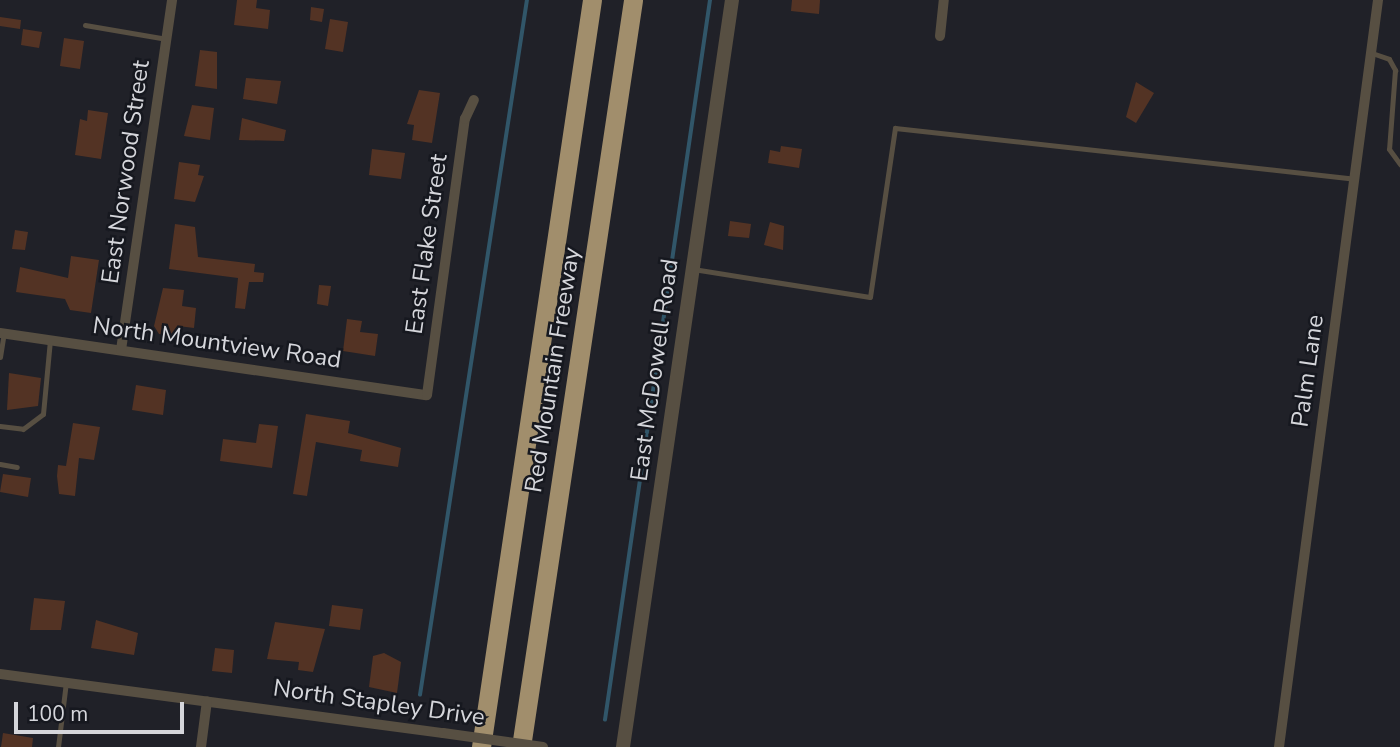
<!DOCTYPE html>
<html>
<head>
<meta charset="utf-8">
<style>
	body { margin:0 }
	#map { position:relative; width:1400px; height:747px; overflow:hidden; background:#202128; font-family:"Nunito Sans",sans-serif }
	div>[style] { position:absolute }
	.stream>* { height:3.5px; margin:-1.75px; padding:0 1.75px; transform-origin:1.75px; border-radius:1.75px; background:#315669 }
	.building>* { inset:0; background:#533324 }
	.service>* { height:5px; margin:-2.5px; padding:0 2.5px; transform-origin:2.5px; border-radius:2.5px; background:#574f42 }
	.minor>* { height:10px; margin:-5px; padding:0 5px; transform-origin:5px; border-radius:5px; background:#574f42 }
	.tertiary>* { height:14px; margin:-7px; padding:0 7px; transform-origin:7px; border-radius:7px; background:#574f42 }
	.motorway>* { height:19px; margin:-9.5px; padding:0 9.5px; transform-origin:9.5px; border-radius:9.5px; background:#a18e6c }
	.minor-bridge>* { height:10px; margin:-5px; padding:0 5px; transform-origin:5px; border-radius:5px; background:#574f42 }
	span { translate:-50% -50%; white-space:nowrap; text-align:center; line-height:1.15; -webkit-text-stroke:5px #16181f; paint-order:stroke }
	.street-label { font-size:24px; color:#d5d6db }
	.scale { position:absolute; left:14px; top:702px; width:170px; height:32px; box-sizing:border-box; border:4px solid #d5d6db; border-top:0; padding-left:9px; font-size:21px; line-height:24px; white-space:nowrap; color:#d5d6db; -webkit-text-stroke:5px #16181f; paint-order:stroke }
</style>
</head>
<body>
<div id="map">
	<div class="stream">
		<i style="left:420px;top:695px;width:703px;rotate:-81.25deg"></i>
		<i style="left:605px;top:720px;width:728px;rotate:-81.7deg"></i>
	</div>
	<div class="building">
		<i style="clip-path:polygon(237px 0,257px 0,256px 8px,270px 10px,268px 29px,234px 25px)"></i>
		<i style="clip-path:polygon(792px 0,820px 0,819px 14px,791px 11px)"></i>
		<i style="clip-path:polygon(311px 7px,324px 9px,322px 22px,310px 20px)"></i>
		<i style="clip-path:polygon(0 17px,21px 20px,20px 29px,0 26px)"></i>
		<i style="clip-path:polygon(330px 19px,348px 22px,343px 52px,325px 49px)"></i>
		<i style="clip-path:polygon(23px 29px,42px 32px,39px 48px,21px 45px)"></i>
		<i style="clip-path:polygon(64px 38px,84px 41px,80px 69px,60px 66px)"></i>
		<i style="clip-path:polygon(200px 50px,217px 52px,217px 89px,195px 86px)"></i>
		<i style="clip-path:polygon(246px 78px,281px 81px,277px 104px,243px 99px)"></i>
		<i style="clip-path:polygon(1136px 82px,1154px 93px,1136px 123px,1126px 117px)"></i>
		<i style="clip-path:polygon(419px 90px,440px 93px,432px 143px,412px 140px,414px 125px,407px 124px)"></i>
		<i style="clip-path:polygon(192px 105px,214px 108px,210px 140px,184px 136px)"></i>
		<i style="clip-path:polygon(88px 110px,108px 113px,101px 159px,75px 155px,80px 119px,87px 121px)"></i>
		<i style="clip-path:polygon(242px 118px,286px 130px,284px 141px,239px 140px)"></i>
		<i style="clip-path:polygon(781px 146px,802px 149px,799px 168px,768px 163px,770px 150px,780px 152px)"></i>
		<i style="clip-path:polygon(372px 149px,405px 153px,401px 179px,369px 175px)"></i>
		<i style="clip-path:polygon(179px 162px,200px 165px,198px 175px,204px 176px,195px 202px,174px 199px)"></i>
		<i style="clip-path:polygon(730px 221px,751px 224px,749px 238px,728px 236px)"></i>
		<i style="clip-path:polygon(770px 222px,784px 226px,783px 250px,764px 245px)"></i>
		<i style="clip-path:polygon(175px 224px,195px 227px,198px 257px,255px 264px,254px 272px,264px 273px,263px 282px,249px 282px,245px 309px,235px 308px,238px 278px,169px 269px)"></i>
		<i style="clip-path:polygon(15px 230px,28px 232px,25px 250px,12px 249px)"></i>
		<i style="clip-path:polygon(71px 256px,99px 260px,91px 313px,70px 310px,65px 299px,16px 292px,20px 267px,68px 278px)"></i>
		<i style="clip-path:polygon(319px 285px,331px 286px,328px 306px,317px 304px)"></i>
		<i style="clip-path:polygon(163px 288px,184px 290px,182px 306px,196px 308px,194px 328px,178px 326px,177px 336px,159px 334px,154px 326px)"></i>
		<i style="clip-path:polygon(347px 319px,362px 321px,360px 332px,378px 334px,375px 356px,343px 351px)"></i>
		<i style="clip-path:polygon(9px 373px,41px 378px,38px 406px,7px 410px)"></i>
		<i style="clip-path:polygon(136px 385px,166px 390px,163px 415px,132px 410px)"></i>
		<i style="clip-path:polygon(306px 414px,350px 421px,348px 433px,401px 448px,398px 467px,360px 461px,362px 450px,316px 442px,307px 496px,293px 494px)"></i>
		<i style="clip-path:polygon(73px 423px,100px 427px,94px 460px,79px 458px,75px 496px,59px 494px,57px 476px,58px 465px,66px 466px)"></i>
		<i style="clip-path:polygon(259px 424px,278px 426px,272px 468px,220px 461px,223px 439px,256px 443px)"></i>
		<i style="clip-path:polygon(3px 474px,31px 478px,28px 497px,0 492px)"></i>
		<i style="clip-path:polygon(34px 598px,65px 601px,61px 630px,30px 630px)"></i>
		<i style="clip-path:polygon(332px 605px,363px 609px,360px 630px,329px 626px)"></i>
		<i style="clip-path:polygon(96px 620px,138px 633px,134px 655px,91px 648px)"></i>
		<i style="clip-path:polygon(275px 622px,325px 629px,313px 672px,298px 670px,299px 662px,267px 659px)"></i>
		<i style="clip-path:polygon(215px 648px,234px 650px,232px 673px,212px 671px)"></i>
		<i style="clip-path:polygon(384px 653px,401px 662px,397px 693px,369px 687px,373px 656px)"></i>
		<i style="clip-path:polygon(3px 733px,33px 738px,32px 747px,1px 747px)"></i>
	</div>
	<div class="service">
		<i style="left:85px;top:25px;width:83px;rotate:9.7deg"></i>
		<i style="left:1372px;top:53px;width:18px;rotate:19deg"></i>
		<i style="left:1389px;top:59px;width:13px;rotate:61deg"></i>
		<i style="left:1395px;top:70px;width:79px;rotate:94.3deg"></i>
		<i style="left:1389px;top:149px;width:19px;rotate:54deg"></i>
		<i style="left:693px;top:269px;width:179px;rotate:9deg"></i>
		<i style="left:870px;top:297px;width:171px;rotate:-81.6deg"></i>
		<i style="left:895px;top:128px;width:462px;rotate:6.3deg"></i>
		<i style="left:0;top:357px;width:24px;rotate:-81deg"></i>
		<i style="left:0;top:426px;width:23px;rotate:7deg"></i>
		<i style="left:23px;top:429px;width:25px;rotate:-37deg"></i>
		<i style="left:43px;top:414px;width:74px;rotate:-84.6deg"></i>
		<i style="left:0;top:464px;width:17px;rotate:10deg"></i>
		<i style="left:58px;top:747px;width:65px;rotate:-83deg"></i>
	</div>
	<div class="minor">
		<i style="left:940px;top:36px;width:36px;rotate:-84deg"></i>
		<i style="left:0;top:333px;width:431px;rotate:8.3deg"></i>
		<i style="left:427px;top:395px;width:279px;rotate:-82.2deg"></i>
		<i style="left:465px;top:119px;width:21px;rotate:-65deg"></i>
		<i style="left:121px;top:350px;width:354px;rotate:-81.7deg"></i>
		<i style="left:0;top:674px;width:447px;rotate:7.6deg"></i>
		<i style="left:201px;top:747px;width:46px;rotate:-82.6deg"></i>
		<i style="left:1279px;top:747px;width:754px;rotate:-82.45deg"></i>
	</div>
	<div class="tertiary">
		<i style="left:623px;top:747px;width:755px;rotate:-81.7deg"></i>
	</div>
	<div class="motorway">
		<i style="left:481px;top:747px;width:755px;rotate:-81.55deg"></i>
		<i style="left:521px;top:747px;width:755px;rotate:-81.47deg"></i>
	</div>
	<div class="minor-bridge">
		<i style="left:443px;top:733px;width:101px;rotate:8deg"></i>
	</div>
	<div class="street-label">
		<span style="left:126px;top:172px;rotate:-82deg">East Norwood Street</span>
		<span style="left:427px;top:244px;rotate:-82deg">East Flake Street</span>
		<span style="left:217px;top:343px;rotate:8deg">North Mountview Road</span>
		<span style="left:553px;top:370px;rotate:-81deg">Red Mountain Freeway</span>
		<span style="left:655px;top:370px;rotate:-82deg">East McDowell Road</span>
		<span style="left:1308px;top:371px;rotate:-82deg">Palm Lane</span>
		<span style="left:379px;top:703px;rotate:8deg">North Stapley Drive</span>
	</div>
	<div class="scale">100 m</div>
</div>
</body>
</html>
